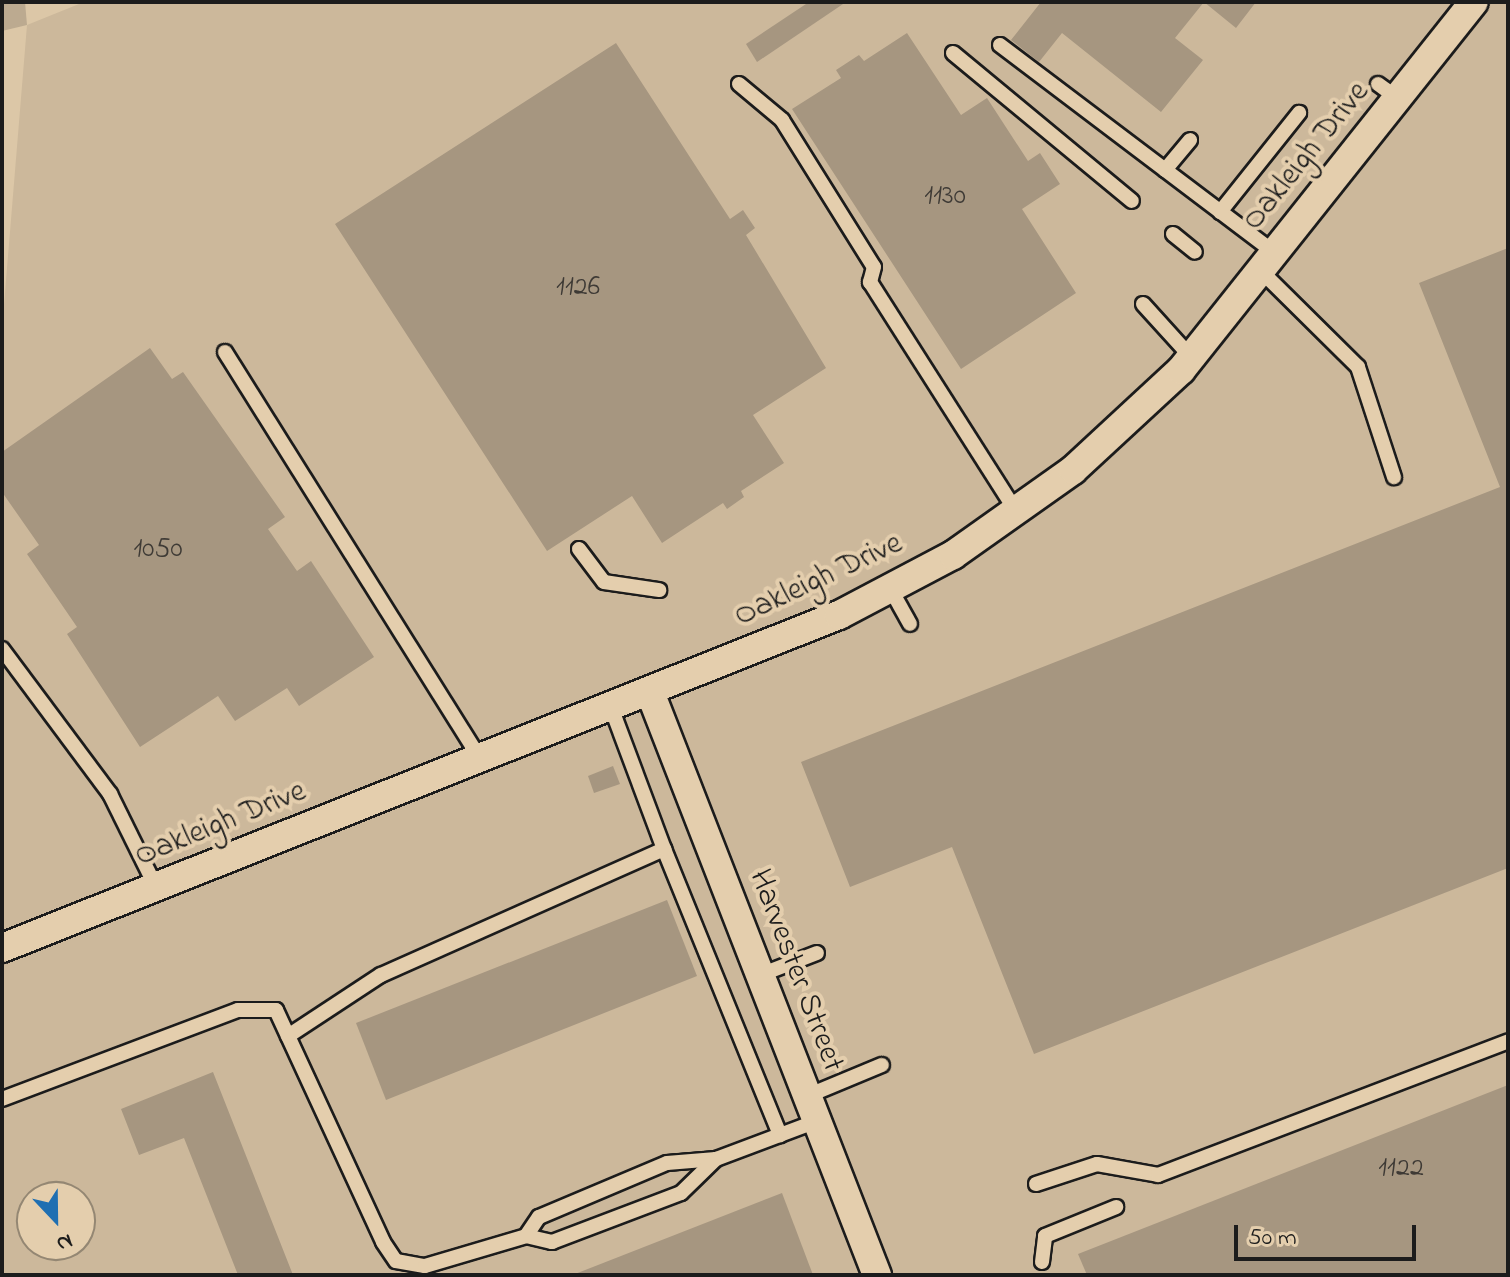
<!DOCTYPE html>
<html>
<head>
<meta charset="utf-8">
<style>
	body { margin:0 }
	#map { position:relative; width:1510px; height:1277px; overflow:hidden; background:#dcc7a7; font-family:"Indie Flower",sans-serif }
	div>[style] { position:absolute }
	.built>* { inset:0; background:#ccb89b }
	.green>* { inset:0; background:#bcaa90 }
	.building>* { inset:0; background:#a69680 }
	.roads { filter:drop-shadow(2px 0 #1c1c1c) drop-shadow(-2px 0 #1c1c1c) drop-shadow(0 2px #1c1c1c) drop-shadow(0 -2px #1c1c1c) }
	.service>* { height:14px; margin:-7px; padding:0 7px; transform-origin:7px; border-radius:7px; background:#e4cead }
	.minor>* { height:28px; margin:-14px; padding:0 14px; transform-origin:14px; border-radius:14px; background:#e4cead }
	span { translate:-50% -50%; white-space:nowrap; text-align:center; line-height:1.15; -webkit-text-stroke:8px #e4cead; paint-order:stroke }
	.number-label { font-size:28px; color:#3e3a35 }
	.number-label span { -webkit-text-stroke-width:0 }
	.street-label { font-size:32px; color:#1c1c1c }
	.frame { position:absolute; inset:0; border:4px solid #1c1c1c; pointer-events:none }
	.north { position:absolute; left:16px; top:1181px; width:80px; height:80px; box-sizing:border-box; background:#e4cead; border:2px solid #948773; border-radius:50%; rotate:158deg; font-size:22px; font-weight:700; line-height:32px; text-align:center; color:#1c1c1c }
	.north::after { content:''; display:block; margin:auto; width:28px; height:36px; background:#1f6fb2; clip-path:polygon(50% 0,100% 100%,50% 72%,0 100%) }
	.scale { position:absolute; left:1234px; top:1225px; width:182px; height:36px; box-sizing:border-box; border:4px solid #1c1c1c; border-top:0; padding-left:10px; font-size:24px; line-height:28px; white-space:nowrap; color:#1c1c1c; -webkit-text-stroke:6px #e4cead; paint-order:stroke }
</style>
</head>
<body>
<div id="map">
	<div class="built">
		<div style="clip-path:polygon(evenodd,84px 2px,1508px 2px,1508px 1275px,2px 1275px,2px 329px,27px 25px,84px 2px,32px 1197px,80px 1197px,80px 1245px,32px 1245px,32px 1197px)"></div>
	</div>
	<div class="green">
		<div style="clip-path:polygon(2px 2px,25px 2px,27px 25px,2px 31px)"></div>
	</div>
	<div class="building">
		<div style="clip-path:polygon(809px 2px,846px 2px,757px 62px,746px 44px)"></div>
		<div style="clip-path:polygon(1041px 2px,1256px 2px,1236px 28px,1204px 2px,1175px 38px,1203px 60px,1161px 112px,1062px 33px,1039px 62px,1011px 40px)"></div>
		<div style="clip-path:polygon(907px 33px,961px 115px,987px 98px,1028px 161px,1040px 153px,1060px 184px,1022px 209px,1076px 293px,961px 369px,792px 109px,841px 78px,836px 70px,859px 55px,864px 61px)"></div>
		<div style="clip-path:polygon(616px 43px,730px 219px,743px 210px,755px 228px,746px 235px,826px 368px,753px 415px,784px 463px,741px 491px,744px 497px,727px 509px,723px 503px,662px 543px,632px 496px,547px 551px,335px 224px)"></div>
		<div style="clip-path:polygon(1508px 248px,1508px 868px,1034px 1054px,952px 847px,850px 887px,801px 762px,1500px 487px,1419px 283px)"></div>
		<div style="clip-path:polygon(150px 348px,172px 379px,183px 372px,285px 517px,268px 529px,297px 571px,311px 561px,374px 657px,299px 706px,287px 688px,235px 721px,218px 696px,140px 747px,67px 634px,77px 627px,27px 554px,39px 545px,2px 492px,2px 452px)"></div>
		<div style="clip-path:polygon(613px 766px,620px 784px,594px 793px,588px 776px)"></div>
		<div style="clip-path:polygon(667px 900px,697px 976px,386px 1100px,356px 1023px)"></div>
		<div style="clip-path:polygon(213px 1072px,293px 1275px,238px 1275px,184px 1138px,139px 1155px,121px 1109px)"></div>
		<div style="clip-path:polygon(1508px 1085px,1508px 1275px,1087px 1275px,1078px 1254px)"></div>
		<div style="clip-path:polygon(782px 1193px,813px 1275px,576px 1275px,575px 1274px)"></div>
	</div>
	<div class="roads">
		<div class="service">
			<div style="left:1000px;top:45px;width:343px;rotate:37.1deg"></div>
			<div style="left:953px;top:53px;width:232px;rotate:39.6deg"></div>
			<div style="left:739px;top:84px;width:56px;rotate:39.9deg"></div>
			<div style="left:782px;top:120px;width:173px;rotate:58deg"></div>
			<div style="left:874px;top:267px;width:16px;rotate:105deg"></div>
			<div style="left:870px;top:282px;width:272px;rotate:57.5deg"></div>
			<div style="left:1378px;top:84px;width:24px;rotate:36deg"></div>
			<div style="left:1165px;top:170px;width:39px;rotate:-50deg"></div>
			<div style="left:1220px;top:212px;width:127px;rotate:-51.4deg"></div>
			<div style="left:1173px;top:234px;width:28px;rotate:39deg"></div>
			<div style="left:1260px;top:270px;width:138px;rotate:44.7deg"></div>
			<div style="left:1358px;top:367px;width:116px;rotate:71.9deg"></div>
			<div style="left:1143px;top:304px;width:72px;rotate:47.8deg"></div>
			<div style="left:225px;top:352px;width:480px;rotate:57.9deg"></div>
			<div style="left:579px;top:549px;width:41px;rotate:52.9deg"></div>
			<div style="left:604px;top:582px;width:56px;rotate:8.3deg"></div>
			<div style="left:890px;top:588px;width:41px;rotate:60.9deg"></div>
			<div style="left:2px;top:649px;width:181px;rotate:53.3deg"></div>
			<div style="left:110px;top:794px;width:104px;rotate:63.7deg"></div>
			<div style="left:664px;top:849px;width:309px;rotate:67.9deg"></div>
			<div style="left:760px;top:975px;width:61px;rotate:-21.1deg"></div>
			<div style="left:288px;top:1036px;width:111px;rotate:-33.3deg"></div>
			<div style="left:381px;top:975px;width:310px;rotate:-24deg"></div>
			<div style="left:664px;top:849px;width:152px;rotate:-110.5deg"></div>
			<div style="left:807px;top:1096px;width:81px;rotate:-22.5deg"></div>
			<div style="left:2px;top:1099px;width:252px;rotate:-20.7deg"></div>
			<div style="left:238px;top:1010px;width:38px"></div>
			<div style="left:276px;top:1010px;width:255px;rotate:65.2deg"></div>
			<div style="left:383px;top:1242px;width:23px;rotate:56deg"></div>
			<div style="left:396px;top:1261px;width:29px;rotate:10deg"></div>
			<div style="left:425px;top:1266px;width:105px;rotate:-16.5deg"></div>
			<div style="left:526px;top:1236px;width:23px;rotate:-56deg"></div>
			<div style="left:539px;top:1217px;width:139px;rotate:-22.9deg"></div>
			<div style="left:667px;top:1163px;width:49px;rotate:-4.7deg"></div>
			<div style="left:716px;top:1159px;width:108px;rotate:-20.6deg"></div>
			<div style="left:1036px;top:1184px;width:64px;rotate:-18.2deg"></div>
			<div style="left:1097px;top:1164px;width:62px;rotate:10.2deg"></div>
			<div style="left:1158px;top:1175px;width:375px;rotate:-20.9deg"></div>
			<div style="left:526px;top:1236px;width:27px;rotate:13deg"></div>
			<div style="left:552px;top:1242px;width:138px;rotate:-20.8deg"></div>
			<div style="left:681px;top:1193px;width:49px;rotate:-44.2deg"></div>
			<div style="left:1042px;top:1262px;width:26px;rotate:-83deg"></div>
			<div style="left:1045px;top:1236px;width:77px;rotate:-22.2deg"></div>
		</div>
		<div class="minor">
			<div style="left:650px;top:692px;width:626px;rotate:68.73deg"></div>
			<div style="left:2px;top:948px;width:901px;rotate:-21.7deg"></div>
			<div style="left:839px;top:615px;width:129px;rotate:-27.8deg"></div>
			<div style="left:953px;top:555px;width:147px;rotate:-35.3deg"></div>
			<div style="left:1073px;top:470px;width:147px;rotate:-42.8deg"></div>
			<div style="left:1181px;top:370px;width:470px;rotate:-51.5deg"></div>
		</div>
	</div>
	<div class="number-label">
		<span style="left:945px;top:197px">1130</span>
		<span style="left:578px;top:288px">1126</span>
		<span style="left:158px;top:550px">1050</span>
		<span style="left:1401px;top:1169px">1122</span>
	</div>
	<div class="street-label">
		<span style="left:1307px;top:157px;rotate:-51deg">Oakleigh Drive</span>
		<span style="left:819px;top:581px;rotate:-25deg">Oakleigh Drive</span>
		<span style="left:221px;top:825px;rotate:-22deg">Oakleigh Drive</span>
		<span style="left:795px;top:971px;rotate:69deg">Harvester Street</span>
	</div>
	<div class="frame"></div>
	<div class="north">N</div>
	<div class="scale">50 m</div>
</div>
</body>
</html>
